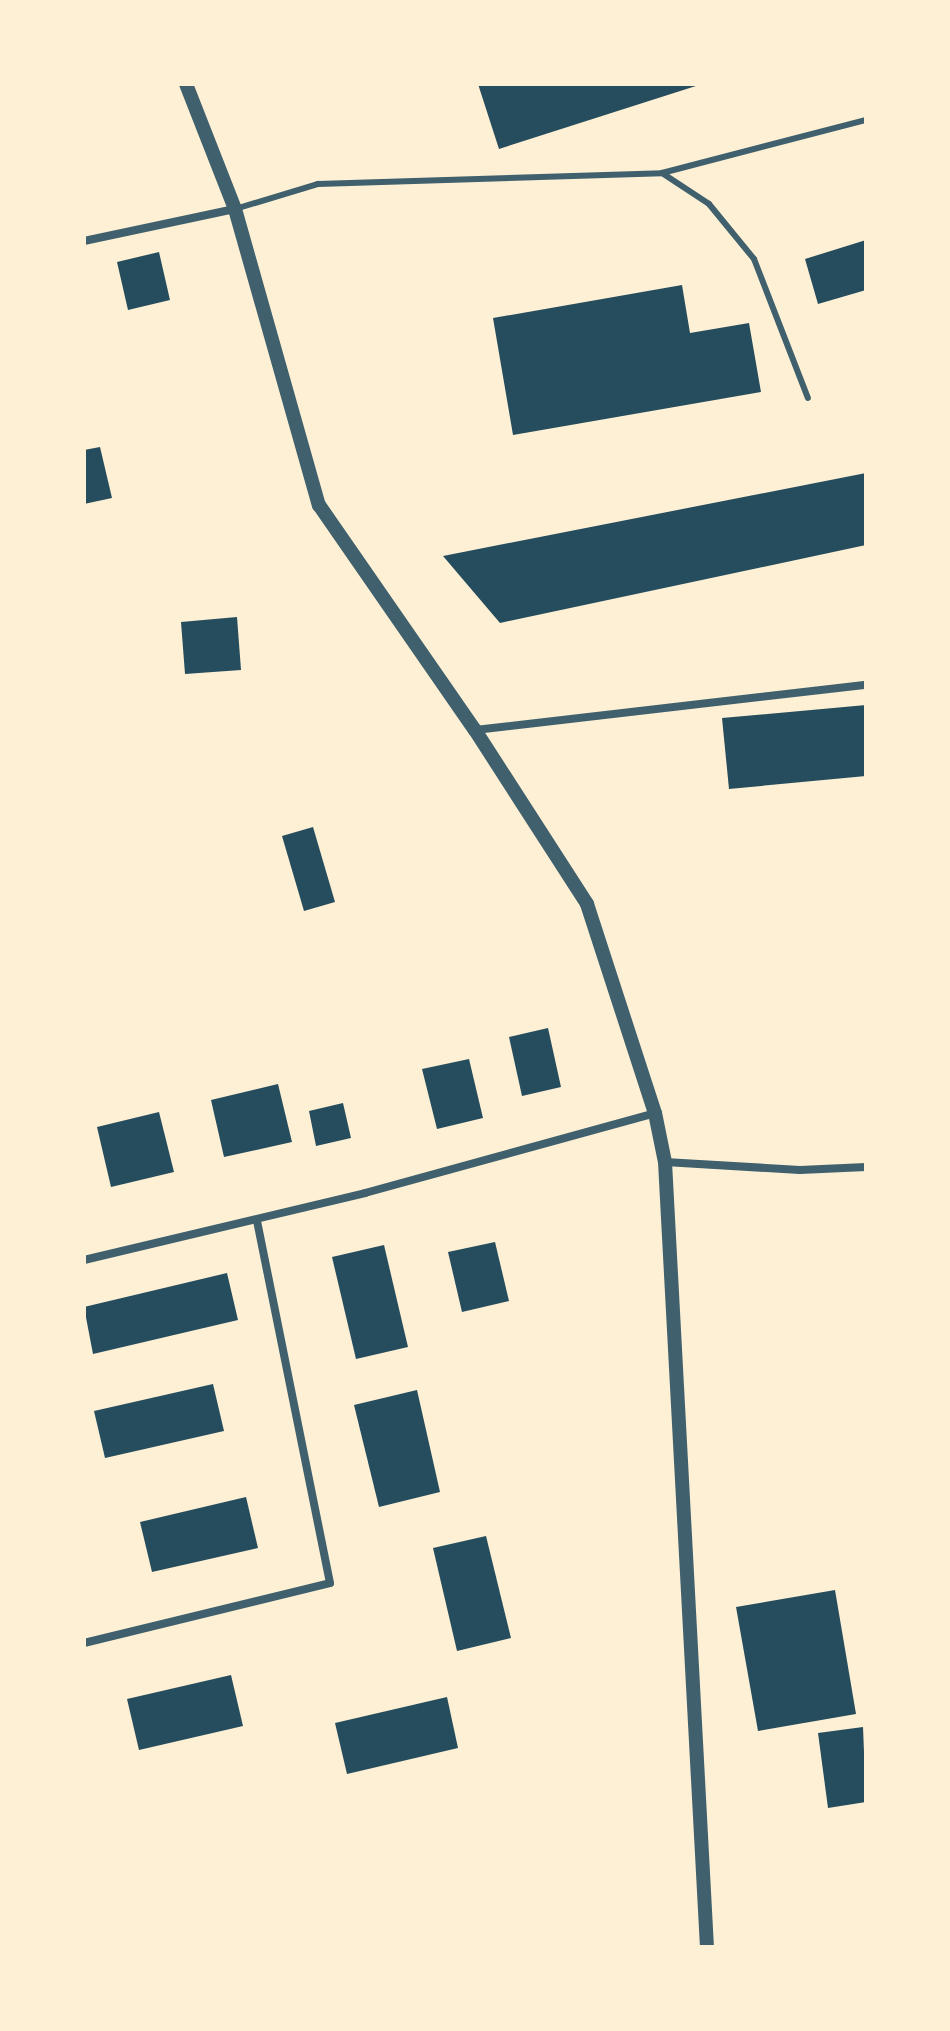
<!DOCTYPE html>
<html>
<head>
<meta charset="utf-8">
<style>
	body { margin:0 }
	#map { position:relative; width:950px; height:2031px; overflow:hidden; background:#fdf0d5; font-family:"Roboto Condensed",sans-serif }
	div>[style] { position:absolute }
	.building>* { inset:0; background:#264d5e }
	.service>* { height:6px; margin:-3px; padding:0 3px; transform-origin:3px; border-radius:3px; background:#3f606c }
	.minor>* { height:8px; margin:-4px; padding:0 4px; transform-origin:4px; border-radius:4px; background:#3f606c }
	.tertiary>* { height:14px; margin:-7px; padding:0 7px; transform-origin:7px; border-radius:7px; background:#3f606c }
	span { translate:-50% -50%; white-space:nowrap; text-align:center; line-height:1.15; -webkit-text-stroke:7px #fdf0d5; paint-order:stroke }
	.frame { position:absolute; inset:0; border:86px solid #fdf0d5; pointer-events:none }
</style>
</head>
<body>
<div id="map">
	<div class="building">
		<div style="clip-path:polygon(478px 84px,699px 84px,699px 85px,499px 149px)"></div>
		<div style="clip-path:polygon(866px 240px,866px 290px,818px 304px,805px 259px)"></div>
		<div style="clip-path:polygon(159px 252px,170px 300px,128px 310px,117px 262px)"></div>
		<div style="clip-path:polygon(682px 285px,690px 333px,749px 323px,761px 392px,513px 435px,493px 318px)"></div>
		<div style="clip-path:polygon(100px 447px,112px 498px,84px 504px,84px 450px)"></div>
		<div style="clip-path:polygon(866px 473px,866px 545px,500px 623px,443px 556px)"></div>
		<div style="clip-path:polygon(237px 617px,241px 670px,185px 674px,181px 622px)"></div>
		<div style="clip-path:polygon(866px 705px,866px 776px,729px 789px,722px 718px)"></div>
		<div style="clip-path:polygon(313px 827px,335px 902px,304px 911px,282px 836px)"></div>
		<div style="clip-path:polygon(548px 1028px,561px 1087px,522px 1096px,509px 1037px)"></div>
		<div style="clip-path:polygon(469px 1059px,483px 1118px,437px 1129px,422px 1069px)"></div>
		<div style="clip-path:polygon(278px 1084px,292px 1142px,224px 1157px,211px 1100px)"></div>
		<div style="clip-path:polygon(343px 1103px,351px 1138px,316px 1146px,309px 1111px)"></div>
		<div style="clip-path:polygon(159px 1112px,174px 1172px,111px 1187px,97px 1127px)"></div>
		<div style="clip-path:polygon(495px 1242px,509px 1301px,462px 1312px,448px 1252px)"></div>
		<div style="clip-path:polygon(384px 1245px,408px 1347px,356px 1359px,332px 1257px)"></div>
		<div style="clip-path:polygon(227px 1273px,238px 1320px,93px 1354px,84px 1307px)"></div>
		<div style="clip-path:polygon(213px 1384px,224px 1431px,105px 1458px,94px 1411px)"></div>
		<div style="clip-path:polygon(417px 1390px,440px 1492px,379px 1507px,354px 1405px)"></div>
		<div style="clip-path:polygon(246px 1497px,258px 1548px,152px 1572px,140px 1522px)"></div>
		<div style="clip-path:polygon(486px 1536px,511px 1638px,457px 1651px,433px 1548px)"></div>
		<div style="clip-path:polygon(835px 1590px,856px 1714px,758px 1731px,736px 1607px)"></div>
		<div style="clip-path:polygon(231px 1675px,243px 1726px,139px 1750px,127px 1699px)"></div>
		<div style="clip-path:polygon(447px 1697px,458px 1748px,347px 1774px,335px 1723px)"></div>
		<div style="clip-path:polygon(863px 1727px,866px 1802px,828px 1808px,818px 1733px)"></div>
	</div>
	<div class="service">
		<div style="left:662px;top:173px;width:211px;rotate:-14.6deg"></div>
		<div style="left:235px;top:209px;width:87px;rotate:-16.8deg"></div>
		<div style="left:318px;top:184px;width:344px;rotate:-1.8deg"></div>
		<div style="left:662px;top:173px;width:56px;rotate:33.4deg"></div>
		<div style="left:709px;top:204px;width:71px;rotate:50.7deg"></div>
		<div style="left:754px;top:259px;width:149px;rotate:68.8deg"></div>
	</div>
	<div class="minor">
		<div style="left:84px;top:241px;width:154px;rotate:-12deg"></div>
		<div style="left:475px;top:730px;width:394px;rotate:-6.6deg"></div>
		<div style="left:665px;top:1162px;width:135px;rotate:3.4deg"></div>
		<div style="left:800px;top:1170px;width:66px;rotate:-2.6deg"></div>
		<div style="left:84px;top:1260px;width:289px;rotate:-13.4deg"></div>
		<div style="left:365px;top:1193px;width:301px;rotate:-15.4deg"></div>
		<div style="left:84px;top:1643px;width:253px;rotate:-13.7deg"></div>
		<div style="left:330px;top:1583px;width:369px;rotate:-101.4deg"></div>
	</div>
	<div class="tertiary">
		<div style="left:186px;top:84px;width:134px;rotate:68.6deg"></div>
		<div style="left:235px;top:209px;width:308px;rotate:74.2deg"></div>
		<div style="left:319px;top:505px;width:274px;rotate:55.3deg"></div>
		<div style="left:475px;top:730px;width:207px;rotate:57.2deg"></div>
		<div style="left:587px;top:904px;width:220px;rotate:72deg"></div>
		<div style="left:655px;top:1113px;width:50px;rotate:78.5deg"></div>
		<div style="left:665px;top:1162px;width:786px;rotate:86.94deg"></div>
	</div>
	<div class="frame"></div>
</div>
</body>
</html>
